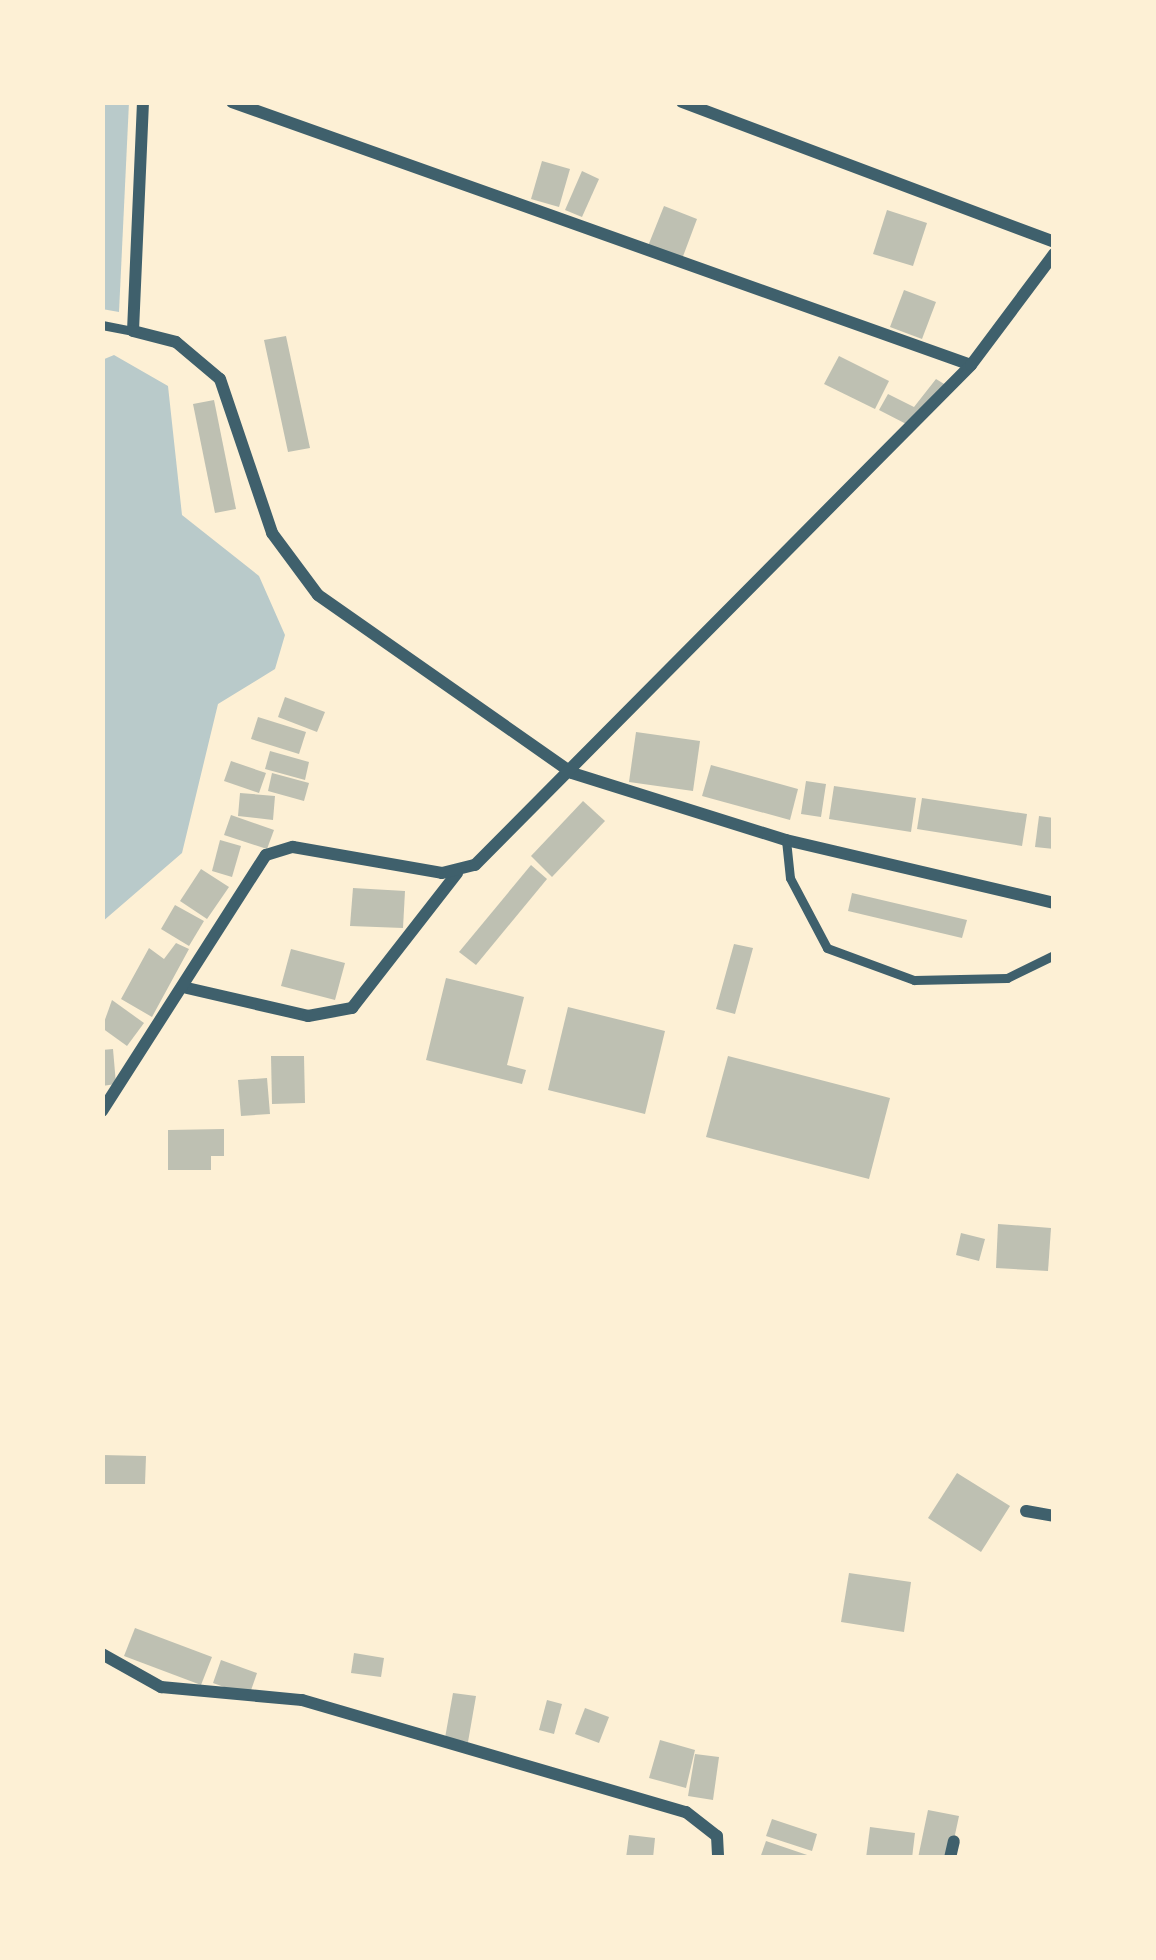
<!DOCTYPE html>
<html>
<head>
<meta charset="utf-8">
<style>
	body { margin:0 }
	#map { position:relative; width:1156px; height:1960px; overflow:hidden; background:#fdf0d5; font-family:Rubik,sans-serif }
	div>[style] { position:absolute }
	.green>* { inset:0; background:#b9caca }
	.building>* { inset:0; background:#bec0b2 }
	.service>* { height:9px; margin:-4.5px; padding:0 4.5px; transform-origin:4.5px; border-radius:4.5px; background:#3f606c }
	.minor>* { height:12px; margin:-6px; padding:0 6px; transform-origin:6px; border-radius:6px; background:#3f606c }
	span { translate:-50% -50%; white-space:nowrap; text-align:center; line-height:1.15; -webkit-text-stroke:9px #fdf0d5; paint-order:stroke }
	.frame { position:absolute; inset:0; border:105px solid #fdf0d5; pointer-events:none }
</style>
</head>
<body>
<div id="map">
	<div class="green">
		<div style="clip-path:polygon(102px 102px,129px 102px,119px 312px,102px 309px)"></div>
		<div style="clip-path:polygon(114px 355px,168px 386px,182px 515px,259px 576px,285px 635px,275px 669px,218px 704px,182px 853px,102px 922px,102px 360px)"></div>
	</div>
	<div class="building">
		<div style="clip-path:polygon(542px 161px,570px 169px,559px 207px,531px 199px)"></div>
		<div style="clip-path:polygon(582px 171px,599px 179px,582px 217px,565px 210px)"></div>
		<div style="clip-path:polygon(664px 206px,697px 219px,682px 259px,648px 246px)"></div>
		<div style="clip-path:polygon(887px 210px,927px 223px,913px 266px,873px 254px)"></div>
		<div style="clip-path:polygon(904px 290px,936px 302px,922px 339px,890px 327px)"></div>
		<div style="clip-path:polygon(286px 336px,310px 448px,288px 452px,264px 340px)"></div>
		<div style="clip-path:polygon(839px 356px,889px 381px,875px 409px,824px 384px)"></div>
		<div style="clip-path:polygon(936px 379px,949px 387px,914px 428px,879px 410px,888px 394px,914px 407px)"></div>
		<div style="clip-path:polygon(214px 400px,236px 509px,215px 513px,193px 404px)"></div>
		<div style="clip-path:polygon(285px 697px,325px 712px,317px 732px,278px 717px)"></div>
		<div style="clip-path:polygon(258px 717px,306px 732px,299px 754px,251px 739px)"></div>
		<div style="clip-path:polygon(636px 732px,700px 741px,693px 791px,629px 782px)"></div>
		<div style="clip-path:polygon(270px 751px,309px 762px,305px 780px,265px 769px)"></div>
		<div style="clip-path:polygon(231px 761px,266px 773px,259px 793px,224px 781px)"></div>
		<div style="clip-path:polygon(711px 765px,798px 789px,790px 820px,702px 796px)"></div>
		<div style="clip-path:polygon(272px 773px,309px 783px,304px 801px,268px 791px)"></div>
		<div style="clip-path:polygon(806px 781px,826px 784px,821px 817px,801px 814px)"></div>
		<div style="clip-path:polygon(834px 786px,916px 798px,911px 832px,829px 819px)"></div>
		<div style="clip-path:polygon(240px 793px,275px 796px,273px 820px,238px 816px)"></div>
		<div style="clip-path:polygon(922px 798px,1027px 814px,1022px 846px,917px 829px)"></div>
		<div style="clip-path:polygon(583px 801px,605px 821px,552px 877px,531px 856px)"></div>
		<div style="clip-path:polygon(231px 815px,274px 830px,267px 849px,224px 835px)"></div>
		<div style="clip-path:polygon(1039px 816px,1054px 818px,1054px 849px,1035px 847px)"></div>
		<div style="clip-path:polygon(220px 840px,241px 846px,232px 877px,212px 871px)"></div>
		<div style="clip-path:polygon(531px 865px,547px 879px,476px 965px,459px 952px)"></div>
		<div style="clip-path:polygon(201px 869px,229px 887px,207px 919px,180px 901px)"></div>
		<div style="clip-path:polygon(353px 888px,405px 891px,403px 928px,350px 926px)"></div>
		<div style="clip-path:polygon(852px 893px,967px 920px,962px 938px,848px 911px)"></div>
		<div style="clip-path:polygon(175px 905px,204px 921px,189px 946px,161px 929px)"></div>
		<div style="clip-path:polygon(176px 943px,189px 949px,152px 1017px,121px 999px,149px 948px,164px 959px)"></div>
		<div style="clip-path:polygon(734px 944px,753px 948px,735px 1014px,716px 1009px)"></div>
		<div style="clip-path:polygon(291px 949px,345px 963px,335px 1000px,281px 986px)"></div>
		<div style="clip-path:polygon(446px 978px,524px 997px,507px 1065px,526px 1070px,522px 1084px,426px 1060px)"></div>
		<div style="clip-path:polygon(112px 1000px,144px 1023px,127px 1046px,102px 1028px)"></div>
		<div style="clip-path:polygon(568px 1007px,665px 1031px,645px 1114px,548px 1090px)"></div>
		<div style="clip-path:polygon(113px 1049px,116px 1084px,102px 1086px,102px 1050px)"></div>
		<div style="clip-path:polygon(271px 1056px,304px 1056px,305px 1103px,272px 1104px)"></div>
		<div style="clip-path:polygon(728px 1056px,890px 1098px,869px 1179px,706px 1137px)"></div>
		<div style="clip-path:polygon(267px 1078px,270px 1114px,241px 1116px,238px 1080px)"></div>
		<div style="clip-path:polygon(224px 1129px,224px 1156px,211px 1156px,211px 1170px,168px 1170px,168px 1130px)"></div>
		<div style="clip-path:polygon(998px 1224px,1051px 1228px,1048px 1271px,996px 1268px)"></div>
		<div style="clip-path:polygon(961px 1233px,985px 1239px,979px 1261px,956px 1255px)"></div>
		<div style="clip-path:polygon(102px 1455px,146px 1456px,145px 1484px,102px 1484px)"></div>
		<div style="clip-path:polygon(957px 1473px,1010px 1506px,981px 1552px,928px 1518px)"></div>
		<div style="clip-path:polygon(849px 1573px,911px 1582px,904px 1632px,841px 1622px)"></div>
		<div style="clip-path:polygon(135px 1628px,212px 1657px,201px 1685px,124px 1656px)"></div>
		<div style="clip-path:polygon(354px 1653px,384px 1658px,381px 1677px,351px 1673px)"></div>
		<div style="clip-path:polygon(221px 1660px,257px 1673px,249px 1696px,213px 1683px)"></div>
		<div style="clip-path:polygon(453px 1693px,476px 1696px,468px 1742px,445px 1738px)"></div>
		<div style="clip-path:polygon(547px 1700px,562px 1704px,554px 1734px,539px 1730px)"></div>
		<div style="clip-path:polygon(585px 1708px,609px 1717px,599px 1743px,575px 1734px)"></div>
		<div style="clip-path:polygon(660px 1740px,695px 1750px,686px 1788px,649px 1778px)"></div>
		<div style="clip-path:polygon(695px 1754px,719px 1757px,713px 1800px,688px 1796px)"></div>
		<div style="clip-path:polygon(928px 1810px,959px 1816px,950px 1858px,918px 1858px)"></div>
		<div style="clip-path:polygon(772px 1819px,817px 1834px,812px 1851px,766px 1836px)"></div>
		<div style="clip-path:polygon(870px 1827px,915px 1833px,912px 1858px,866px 1858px)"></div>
		<div style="clip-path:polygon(629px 1835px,655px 1838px,653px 1858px,626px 1858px)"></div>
		<div style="clip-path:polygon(766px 1841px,813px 1857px,813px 1858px,760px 1858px)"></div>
	</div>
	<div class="service">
		<div style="left:102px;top:325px;width:32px;rotate:11deg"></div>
		<div style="left:786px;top:840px;width:38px;rotate:84deg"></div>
		<div style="left:790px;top:878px;width:79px;rotate:62.1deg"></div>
		<div style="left:827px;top:948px;width:93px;rotate:20.2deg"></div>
		<div style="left:914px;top:980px;width:93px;rotate:-1.2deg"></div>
		<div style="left:1007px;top:978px;width:52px;rotate:-26.1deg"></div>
	</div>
	<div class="minor">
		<div style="left:143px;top:102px;width:229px;rotate:92.5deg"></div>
		<div style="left:133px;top:331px;width:44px;rotate:14.3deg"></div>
		<div style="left:176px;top:342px;width:57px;rotate:40.1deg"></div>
		<div style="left:220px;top:379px;width:163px;rotate:71.3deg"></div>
		<div style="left:272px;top:533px;width:77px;rotate:53.4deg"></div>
		<div style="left:318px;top:595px;width:310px;rotate:35deg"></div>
		<div style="left:572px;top:773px;width:224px;rotate:17.4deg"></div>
		<div style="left:786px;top:840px;width:275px;rotate:13.2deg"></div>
		<div style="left:232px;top:102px;width:784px;rotate:19.59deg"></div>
		<div style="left:682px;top:102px;width:397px;rotate:20.6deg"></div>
		<div style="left:187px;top:988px;width:124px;rotate:13deg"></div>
		<div style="left:308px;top:1016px;width:45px;rotate:-10.3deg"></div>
		<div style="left:352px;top:1008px;width:171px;rotate:-52.1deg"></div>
		<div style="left:102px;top:1111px;width:304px;rotate:-57.4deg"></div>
		<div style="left:266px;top:855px;width:28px;rotate:-17deg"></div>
		<div style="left:293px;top:847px;width:151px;rotate:9.9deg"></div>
		<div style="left:442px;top:873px;width:34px;rotate:-14deg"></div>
		<div style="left:475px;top:865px;width:704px;rotate:-45.23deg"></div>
		<div style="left:971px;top:365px;width:139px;rotate:-53.2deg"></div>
		<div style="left:1026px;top:1511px;width:28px;rotate:10deg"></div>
		<div style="left:102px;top:1654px;width:68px;rotate:29.2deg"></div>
		<div style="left:161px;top:1687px;width:142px;rotate:5.3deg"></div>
		<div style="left:302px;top:1700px;width:400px;rotate:16.3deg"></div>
		<div style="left:686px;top:1812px;width:39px;rotate:38deg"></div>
		<div style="left:717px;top:1836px;width:22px;rotate:87deg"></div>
		<div style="left:950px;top:1858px;width:17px;rotate:-77deg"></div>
	</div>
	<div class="frame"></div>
</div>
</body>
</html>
